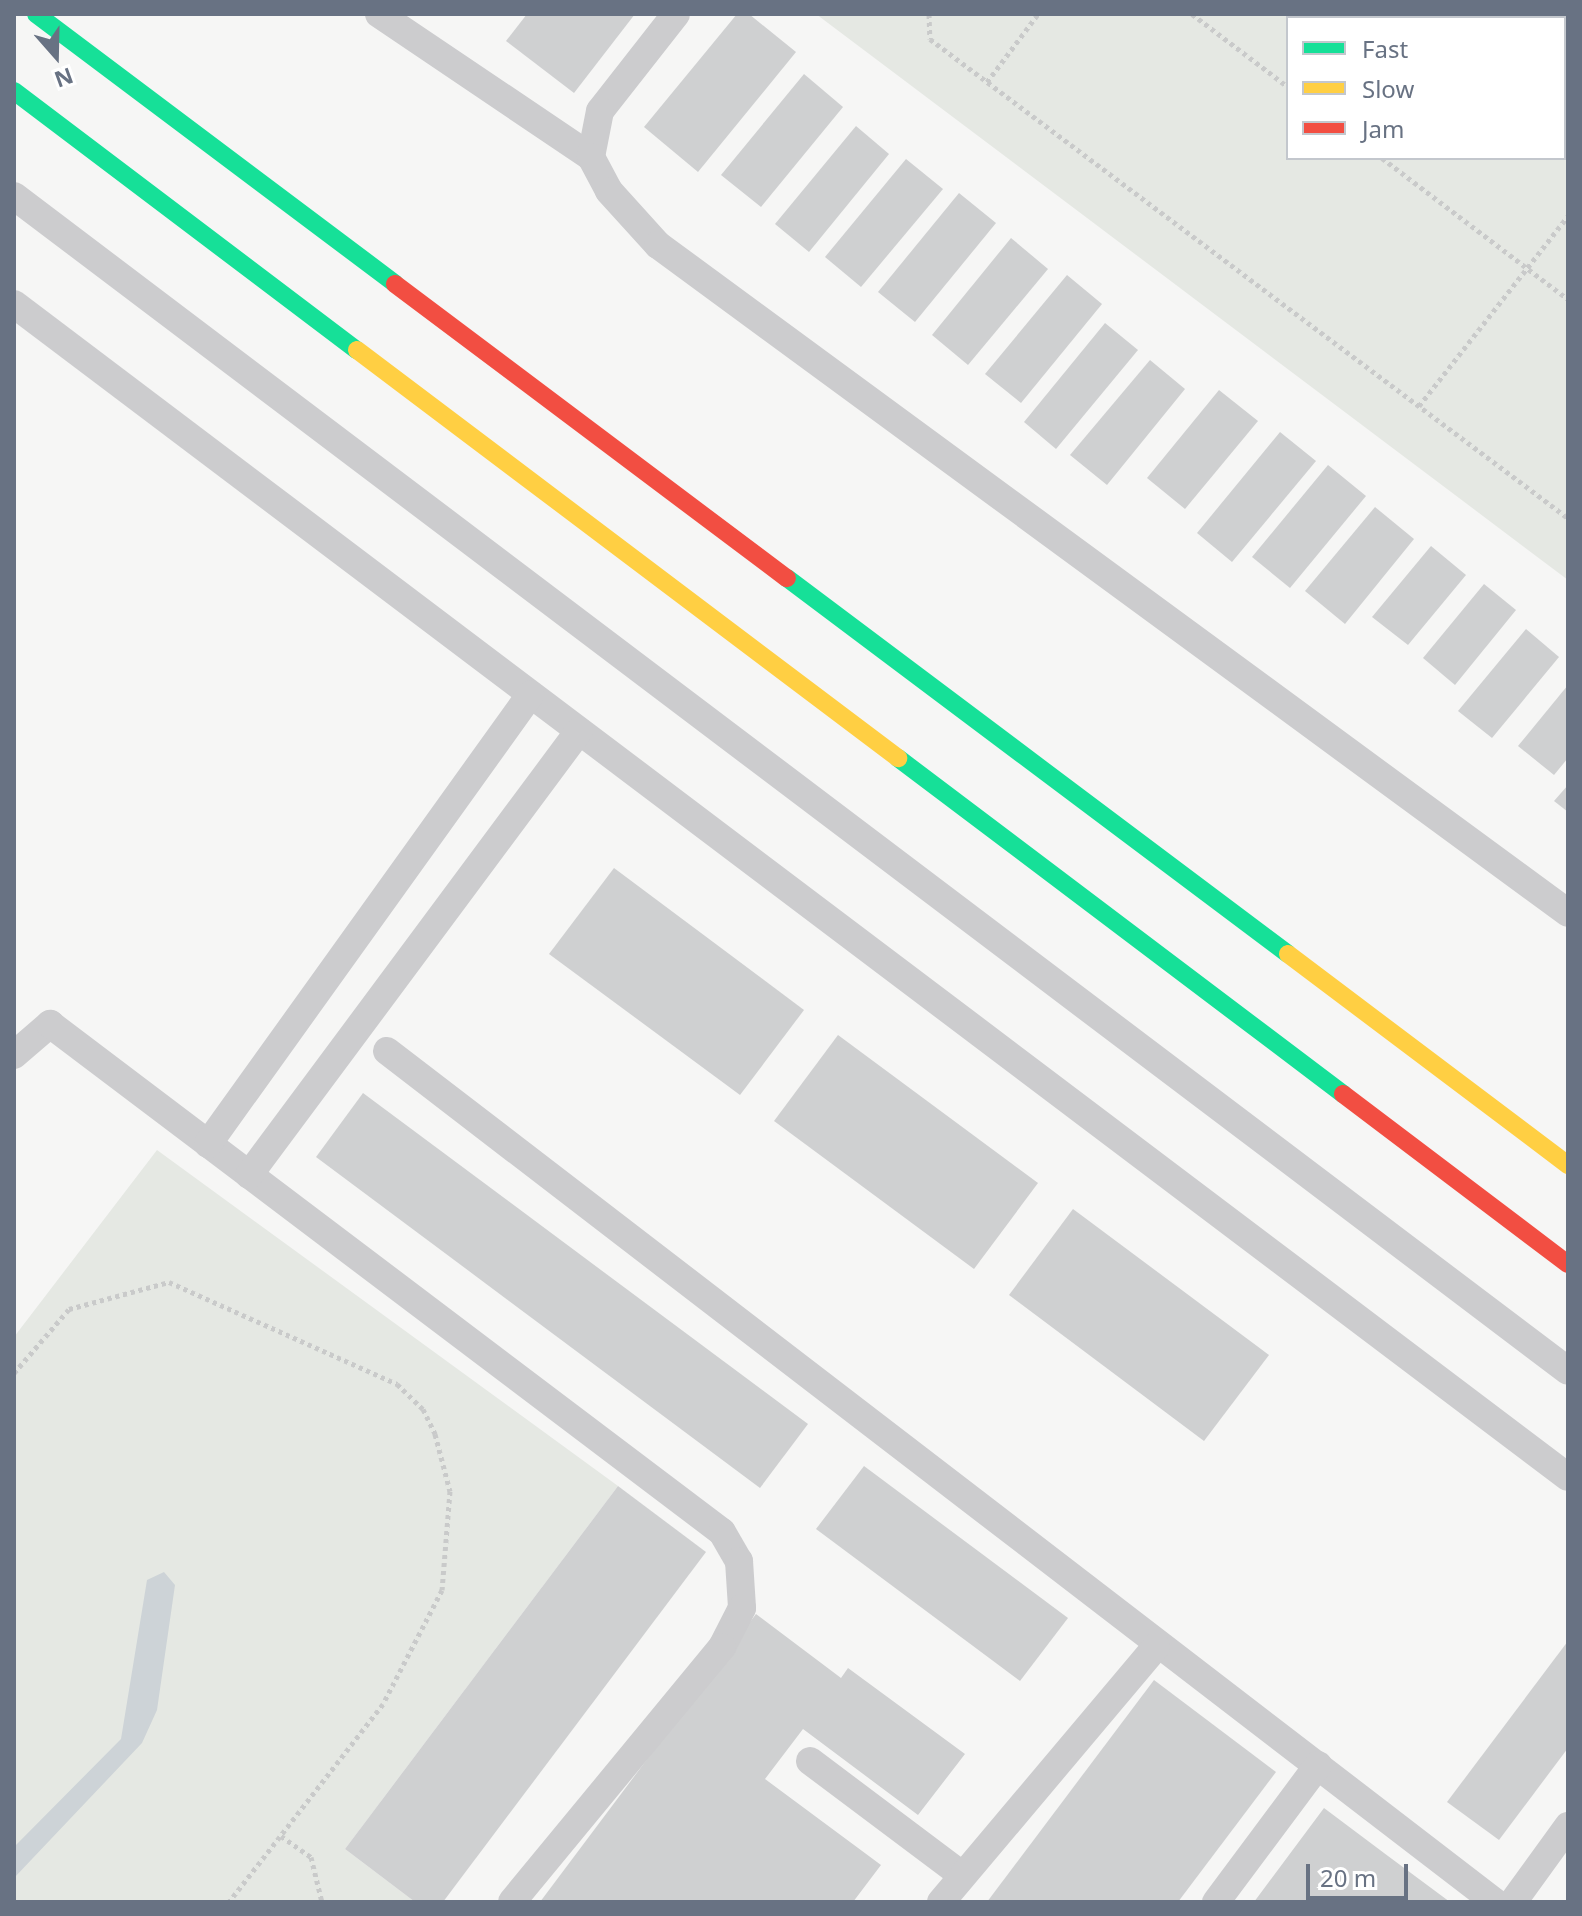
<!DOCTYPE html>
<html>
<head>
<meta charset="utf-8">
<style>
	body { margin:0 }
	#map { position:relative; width:1582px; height:1916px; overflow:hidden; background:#f6f6f5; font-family:"Noto Sans",sans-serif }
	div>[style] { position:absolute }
	.green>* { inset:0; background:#e5e8e3 }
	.water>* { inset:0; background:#cdd3d7 }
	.building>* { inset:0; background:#cfd0d1 }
	.path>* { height:5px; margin-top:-2.5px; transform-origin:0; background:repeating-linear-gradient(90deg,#c9caca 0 4px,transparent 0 8px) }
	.street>* { height:28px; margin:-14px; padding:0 14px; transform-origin:14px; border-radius:14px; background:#ccccce }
	.fast>* { height:18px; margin:-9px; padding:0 9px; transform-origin:9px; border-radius:9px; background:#16e098 }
	.slow>* { height:18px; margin:-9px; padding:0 9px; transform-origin:9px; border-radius:9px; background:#ffcf43 }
	.jam>* { height:18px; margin:-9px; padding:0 9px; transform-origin:9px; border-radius:9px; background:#f24e42 }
	span { translate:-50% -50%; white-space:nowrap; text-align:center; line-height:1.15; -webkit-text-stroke:8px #fff; paint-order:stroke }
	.frame { position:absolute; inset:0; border:16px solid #687283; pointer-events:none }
	.legend { position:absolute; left:1286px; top:16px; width:280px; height:144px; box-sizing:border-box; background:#fff; border:2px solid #c3c7cd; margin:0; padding:10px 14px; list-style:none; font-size:24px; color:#687283 }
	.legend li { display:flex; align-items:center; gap:16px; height:40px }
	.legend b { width:40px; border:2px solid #c3c7cd }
	.north { position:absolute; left:16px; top:16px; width:80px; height:80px; -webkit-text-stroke:6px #fff; paint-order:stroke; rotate:160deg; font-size:22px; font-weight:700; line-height:32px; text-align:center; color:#687283 }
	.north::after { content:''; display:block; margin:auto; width:28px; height:36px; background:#687283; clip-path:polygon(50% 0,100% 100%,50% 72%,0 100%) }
	.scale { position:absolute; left:1306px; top:1864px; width:102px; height:36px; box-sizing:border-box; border:4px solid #687283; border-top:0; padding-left:10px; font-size:24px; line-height:28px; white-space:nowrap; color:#687283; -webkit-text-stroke:6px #fff; paint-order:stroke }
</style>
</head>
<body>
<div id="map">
	<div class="green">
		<div style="clip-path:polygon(evenodd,816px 14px,1568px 14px,1568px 580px,816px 14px,1288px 18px,1564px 18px,1564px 158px,1288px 158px,1288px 18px)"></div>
		<div style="clip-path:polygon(157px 1150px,618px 1486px,345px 1849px,415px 1902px,14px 1902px,14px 1337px)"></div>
	</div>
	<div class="water">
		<div style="clip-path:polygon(164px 1572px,175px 1585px,157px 1710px,142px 1743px,14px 1878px,14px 1847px,121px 1739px,147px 1580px)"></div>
	</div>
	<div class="building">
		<div style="clip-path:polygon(527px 14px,635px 14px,574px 93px,506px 41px)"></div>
		<div style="clip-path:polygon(737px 14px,749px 14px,796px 52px,698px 172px,644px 127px)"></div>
		<div style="clip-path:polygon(804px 74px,843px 107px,761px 207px,721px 175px)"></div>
		<div style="clip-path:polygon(856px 126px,889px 154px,809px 252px,775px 224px)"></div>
		<div style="clip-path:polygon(906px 159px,943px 189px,861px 287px,825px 257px)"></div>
		<div style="clip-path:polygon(959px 193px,996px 223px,915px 322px,878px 292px)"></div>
		<div style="clip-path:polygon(1011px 238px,1048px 269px,968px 365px,932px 335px)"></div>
		<div style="clip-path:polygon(1067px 275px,1102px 304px,1021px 403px,985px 374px)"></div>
		<div style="clip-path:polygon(1105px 323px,1138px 350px,1056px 449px,1024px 422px)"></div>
		<div style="clip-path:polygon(1150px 360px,1185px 389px,1107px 485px,1070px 455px)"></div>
		<div style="clip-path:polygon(1219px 390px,1258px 421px,1185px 509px,1147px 478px)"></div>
		<div style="clip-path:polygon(1280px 432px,1316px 461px,1232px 562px,1197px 533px)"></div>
		<div style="clip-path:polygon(1328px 465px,1366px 496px,1290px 588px,1252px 557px)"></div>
		<div style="clip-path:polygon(1375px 507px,1414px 539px,1345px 624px,1305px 591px)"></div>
		<div style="clip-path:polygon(1431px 546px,1466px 575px,1408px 645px,1372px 617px)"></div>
		<div style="clip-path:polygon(1484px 584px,1516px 610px,1455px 685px,1423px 658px)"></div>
		<div style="clip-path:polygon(1526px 629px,1559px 657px,1492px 738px,1458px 711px)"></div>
		<div style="clip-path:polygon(1568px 685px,1568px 758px,1554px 775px,1518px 746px)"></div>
		<div style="clip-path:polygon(1568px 785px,1568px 812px,1554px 801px)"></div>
		<div style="clip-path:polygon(614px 868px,804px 1010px,740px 1095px,549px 954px)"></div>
		<div style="clip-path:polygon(838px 1035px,1038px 1183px,974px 1269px,774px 1121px)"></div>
		<div style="clip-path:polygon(363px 1093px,808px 1424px,760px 1488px,316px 1157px)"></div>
		<div style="clip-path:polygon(1073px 1209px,1269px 1355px,1204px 1441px,1009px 1295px)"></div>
		<div style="clip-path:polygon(864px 1466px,1068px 1618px,1020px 1681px,816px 1529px)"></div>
		<div style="clip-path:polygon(618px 1486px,706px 1552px,443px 1902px,415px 1902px,345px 1849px)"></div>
		<div style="clip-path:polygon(756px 1614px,841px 1678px,848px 1668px,965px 1754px,918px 1815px,803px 1729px,765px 1779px,881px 1865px,853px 1902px,540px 1902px)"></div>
		<div style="clip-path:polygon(1568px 1641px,1568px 1748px,1499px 1840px,1447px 1802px)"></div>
		<div style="clip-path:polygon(1154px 1680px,1276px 1772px,1178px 1902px,987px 1902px)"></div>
		<div style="clip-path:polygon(1324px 1808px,1388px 1856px,1450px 1902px,1254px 1902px)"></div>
	</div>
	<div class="path">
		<div style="left:929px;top:14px;width:25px;rotate:88deg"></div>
		<div style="left:930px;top:39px;width:798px;rotate:36.9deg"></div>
		<div style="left:1192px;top:14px;width:121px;rotate:37.2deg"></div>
		<div style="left:987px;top:82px;width:85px;rotate:-53.1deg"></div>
		<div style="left:1382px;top:158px;width:233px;rotate:37.2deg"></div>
		<div style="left:1419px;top:406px;width:241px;rotate:-51.9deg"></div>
		<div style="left:14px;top:1373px;width:84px;rotate:-49.3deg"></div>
		<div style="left:69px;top:1309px;width:104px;rotate:-15.1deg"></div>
		<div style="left:169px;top:1282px;width:250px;rotate:24.1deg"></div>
		<div style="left:397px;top:1384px;width:36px;rotate:44deg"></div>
		<div style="left:423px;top:1409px;width:28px;rotate:64deg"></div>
		<div style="left:435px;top:1434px;width:59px;rotate:75.3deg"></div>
		<div style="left:450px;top:1491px;width:99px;rotate:94.6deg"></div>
		<div style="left:442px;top:1590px;width:128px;rotate:117.4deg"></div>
		<div style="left:383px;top:1704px;width:251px;rotate:127.9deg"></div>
		<div style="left:281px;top:1836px;width:37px;rotate:35deg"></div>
		<div style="left:311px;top:1857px;width:46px;rotate:76.3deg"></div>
	</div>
	<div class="street">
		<div style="left:379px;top:14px;width:256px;rotate:34deg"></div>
		<div style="left:676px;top:14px;width:123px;rotate:128.1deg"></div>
		<div style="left:600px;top:111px;width:47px;rotate:101.1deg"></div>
		<div style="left:591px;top:157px;width:38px;rotate:62deg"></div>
		<div style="left:609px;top:191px;width:73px;rotate:47.8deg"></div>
		<div style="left:658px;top:245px;width:1129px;rotate:36.28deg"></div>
		<div style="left:14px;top:196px;width:1948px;rotate:37.09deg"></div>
		<div style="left:14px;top:304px;width:1947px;rotate:37.05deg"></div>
		<div style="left:387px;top:1051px;width:1397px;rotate:37.53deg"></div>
		<div style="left:14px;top:1055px;width:48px;rotate:-40.7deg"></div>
		<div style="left:50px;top:1024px;width:842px;rotate:37.09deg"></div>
		<div style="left:722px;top:1532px;width:34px;rotate:60deg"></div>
		<div style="left:739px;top:1561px;width:47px;rotate:86.3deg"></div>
		<div style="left:742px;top:1608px;width:44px;rotate:117.1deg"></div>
		<div style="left:722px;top:1647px;width:330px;rotate:129.5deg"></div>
		<div style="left:208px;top:1144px;width:553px;rotate:-54.35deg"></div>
		<div style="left:249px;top:1175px;width:553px;rotate:-53.38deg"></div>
		<div style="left:810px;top:1761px;width:186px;rotate:36.9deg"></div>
		<div style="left:941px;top:1902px;width:334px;rotate:-49.9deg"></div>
		<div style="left:1216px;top:1902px;width:171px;rotate:-53.3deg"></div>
		<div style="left:1513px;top:1902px;width:94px;rotate:-54.1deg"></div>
	</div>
	<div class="fast">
		<div style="left:36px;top:14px;width:449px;rotate:36.9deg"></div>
		<div style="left:14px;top:91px;width:430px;rotate:37.1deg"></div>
		<div style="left:787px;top:578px;width:626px;rotate:36.89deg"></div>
		<div style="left:898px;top:758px;width:558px;rotate:37.05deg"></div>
	</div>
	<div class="slow">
		<div style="left:357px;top:350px;width:678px;rotate:37.02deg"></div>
		<div style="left:1288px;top:954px;width:351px;rotate:37deg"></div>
	</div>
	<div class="jam">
		<div style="left:395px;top:284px;width:490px;rotate:36.9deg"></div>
		<div style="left:1343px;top:1094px;width:282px;rotate:37.1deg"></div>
	</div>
	<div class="frame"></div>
	<ul class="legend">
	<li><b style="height:10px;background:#16e098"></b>Fast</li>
	<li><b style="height:10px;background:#ffcf43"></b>Slow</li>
	<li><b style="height:10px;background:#f24e42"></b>Jam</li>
	</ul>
	<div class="north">N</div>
	<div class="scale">20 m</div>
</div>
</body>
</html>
